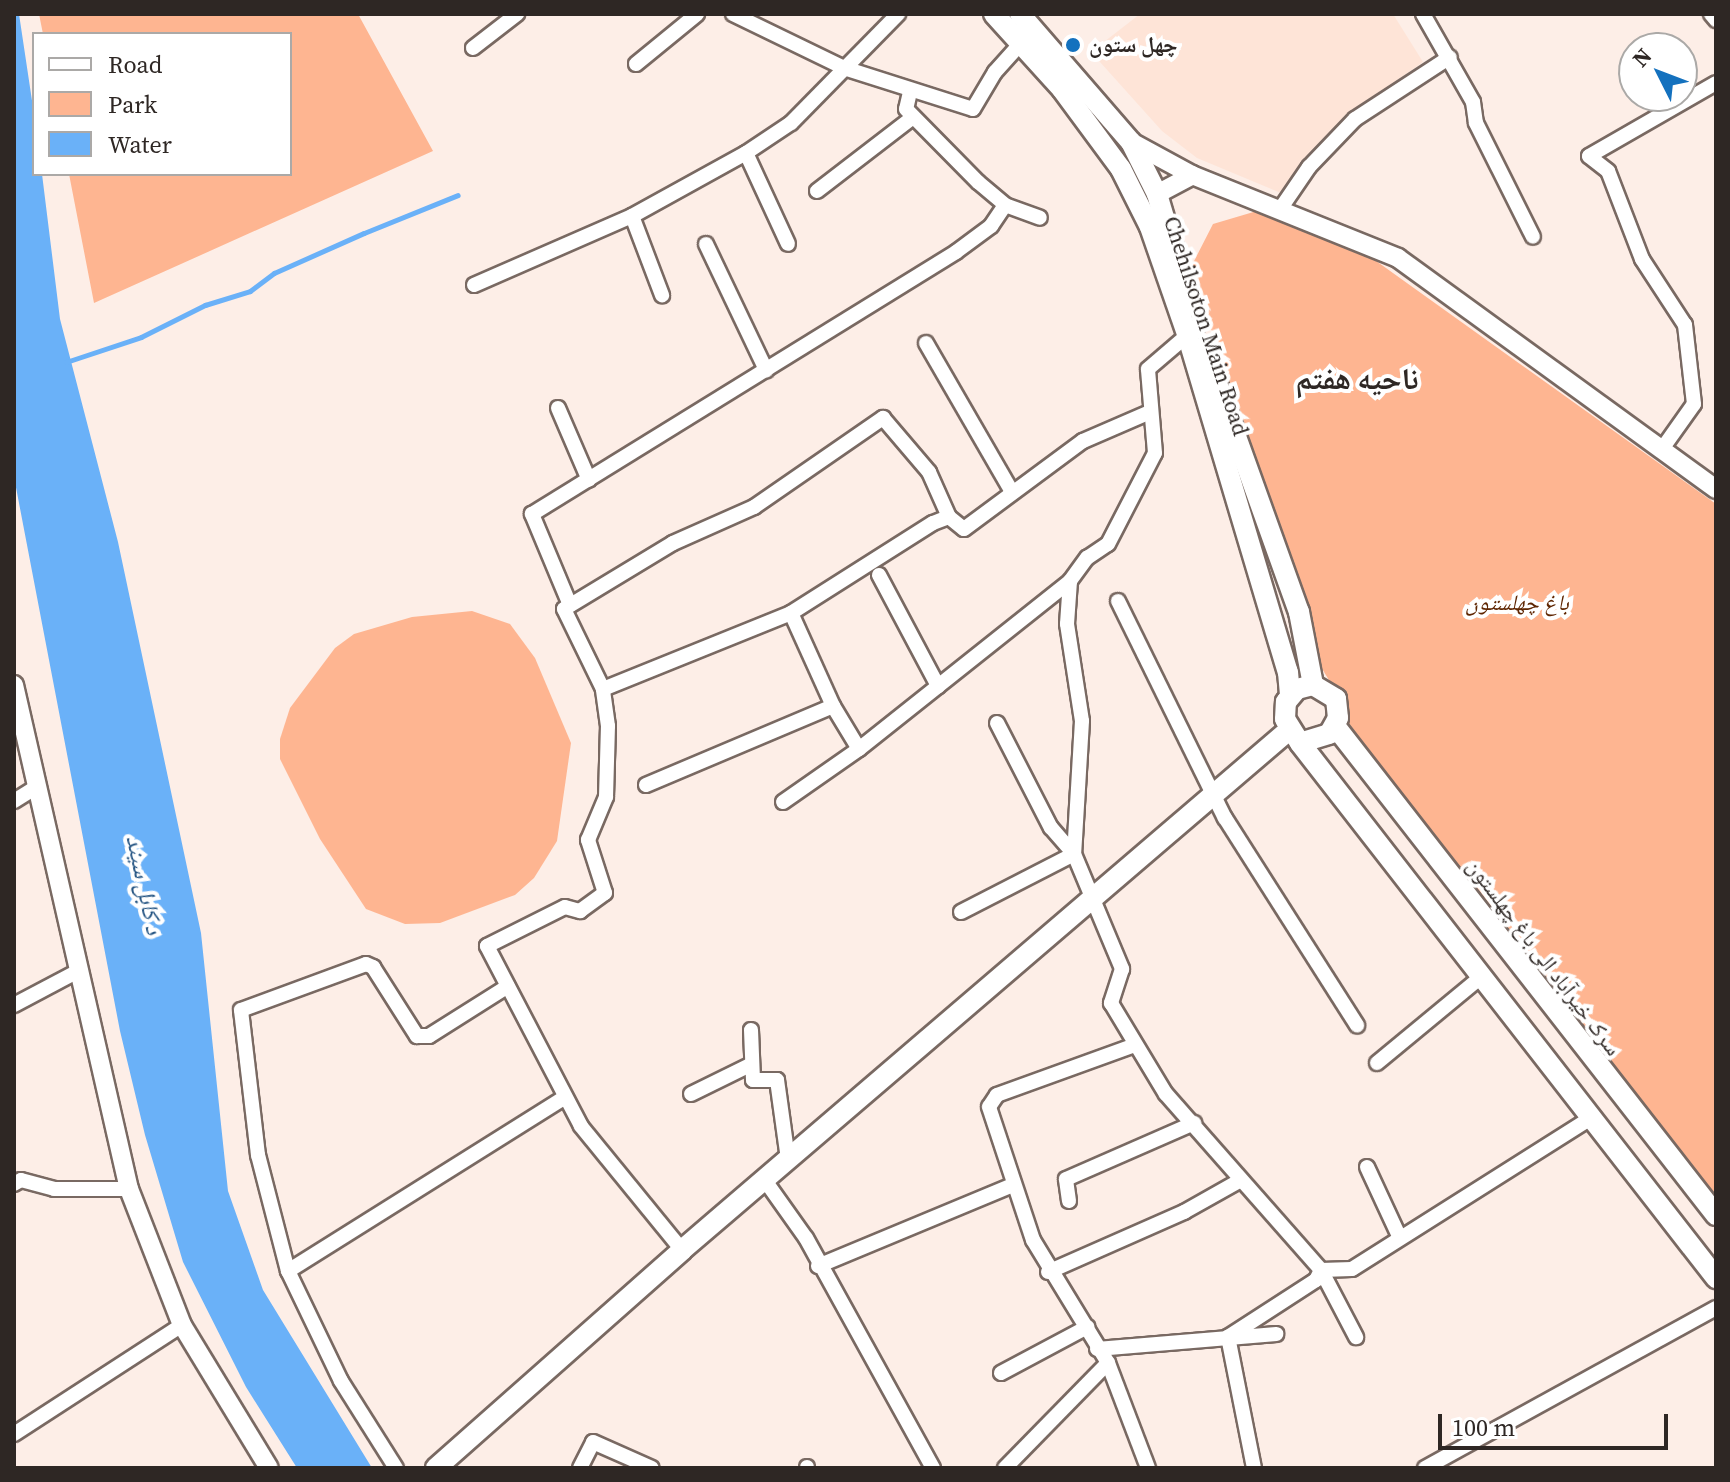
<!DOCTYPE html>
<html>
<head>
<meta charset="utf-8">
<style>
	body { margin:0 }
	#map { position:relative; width:1730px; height:1482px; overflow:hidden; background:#fdeee7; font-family:"Source Serif 4","Noto Naskh Arabic",serif }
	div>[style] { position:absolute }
	.built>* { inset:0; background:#fee4d7 }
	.green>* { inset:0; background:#feb591 }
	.water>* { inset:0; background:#6ab1f8 }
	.stream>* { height:5px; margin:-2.5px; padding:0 2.5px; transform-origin:2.5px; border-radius:2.5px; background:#6ab1f8 }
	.roads { filter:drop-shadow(2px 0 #796962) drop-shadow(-2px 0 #796962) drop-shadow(0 2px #796962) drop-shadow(0 -2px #796962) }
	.minor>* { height:14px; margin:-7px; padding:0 7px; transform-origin:7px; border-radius:7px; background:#fff }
	.tertiary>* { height:18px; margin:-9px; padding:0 9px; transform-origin:9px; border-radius:9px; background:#fff }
	.secondary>* { height:20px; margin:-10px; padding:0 10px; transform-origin:10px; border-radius:10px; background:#fff }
	.dots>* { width:22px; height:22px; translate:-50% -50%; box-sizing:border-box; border:4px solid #fff; border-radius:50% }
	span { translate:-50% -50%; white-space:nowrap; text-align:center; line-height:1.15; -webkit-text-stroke:8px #fff; paint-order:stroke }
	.poi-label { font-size:22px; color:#2e2724; font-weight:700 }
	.left { translate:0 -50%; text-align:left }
	.street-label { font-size:22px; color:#2e2724 }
	.park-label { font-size:22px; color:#5f2602; font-style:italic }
	.water-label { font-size:24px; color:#205180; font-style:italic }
	.district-label { font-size:30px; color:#2e2724; font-weight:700 }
	.frame { position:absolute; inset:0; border:16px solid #2e2724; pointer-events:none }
	.legend { position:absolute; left:32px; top:32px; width:260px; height:144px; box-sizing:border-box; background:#fff; border:2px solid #aba9a7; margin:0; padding:10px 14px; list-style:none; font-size:24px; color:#2e2724 }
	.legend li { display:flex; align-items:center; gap:16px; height:40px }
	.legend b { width:40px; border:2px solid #aba9a7 }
	.north { position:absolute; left:1618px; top:32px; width:80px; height:80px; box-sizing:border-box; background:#fff; border:2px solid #aba9a7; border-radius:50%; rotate:312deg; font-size:22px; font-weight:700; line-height:32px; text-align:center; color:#2e2724 }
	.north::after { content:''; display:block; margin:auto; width:28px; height:36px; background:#1471be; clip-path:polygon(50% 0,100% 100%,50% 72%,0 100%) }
	.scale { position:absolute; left:1438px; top:1414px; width:230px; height:36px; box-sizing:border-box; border:4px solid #2e2724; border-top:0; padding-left:10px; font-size:24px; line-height:28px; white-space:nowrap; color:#2e2724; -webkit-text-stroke:6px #fff; paint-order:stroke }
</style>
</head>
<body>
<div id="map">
	<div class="built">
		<div style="clip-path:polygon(1140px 14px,1393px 14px,1423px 62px,1353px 111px,1281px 193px,1197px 158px,1162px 131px,1091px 52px)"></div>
	</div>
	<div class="green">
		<div style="clip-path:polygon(39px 14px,358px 14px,433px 151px,94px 303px,69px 174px,290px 174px,290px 34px,43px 34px)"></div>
		<div style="clip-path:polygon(1267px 208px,1358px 248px,1716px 504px,1716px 1197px,1346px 726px,1341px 700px,1321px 667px,1191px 267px,1213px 224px)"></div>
		<div style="clip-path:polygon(472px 611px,510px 624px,535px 658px,571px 743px,557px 841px,534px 878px,515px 895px,440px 923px,405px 924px,366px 909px,320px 839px,280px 759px,280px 739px,290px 708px,335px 648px,354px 634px,412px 617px)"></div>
	</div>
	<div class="water">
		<div style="clip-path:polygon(14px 14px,19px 14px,34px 114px,34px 174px,42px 174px,60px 319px,118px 542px,201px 933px,228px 1191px,263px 1290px,372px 1468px,297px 1468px,246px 1387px,183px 1262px,145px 1135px,120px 1031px,14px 477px)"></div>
	</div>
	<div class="stream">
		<div style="left:66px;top:362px;width:79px;rotate:-18.4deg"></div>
		<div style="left:141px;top:337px;width:72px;rotate:-26.6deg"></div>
		<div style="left:205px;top:305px;width:47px;rotate:-17.3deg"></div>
		<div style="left:250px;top:291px;width:30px;rotate:-37deg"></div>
		<div style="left:274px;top:273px;width:98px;rotate:-24deg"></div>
		<div style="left:364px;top:233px;width:101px;rotate:-22deg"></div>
	</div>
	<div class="roads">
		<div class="minor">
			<div style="left:733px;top:14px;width:123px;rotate:25.9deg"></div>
			<div style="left:844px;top:68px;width:135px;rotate:17.6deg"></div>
			<div style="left:973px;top:109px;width:43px;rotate:-59.3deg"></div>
			<div style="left:995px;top:72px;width:39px;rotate:-48deg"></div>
			<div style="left:1423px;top:14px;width:101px;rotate:60.4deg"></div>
			<div style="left:1473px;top:102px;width:21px;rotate:82deg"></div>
			<div style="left:1476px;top:123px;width:127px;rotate:63.4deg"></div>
			<div style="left:1711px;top:14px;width:8px;rotate:50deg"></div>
			<div style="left:473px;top:48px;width:56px;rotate:-37.7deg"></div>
			<div style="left:636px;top:64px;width:79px;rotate:-39.3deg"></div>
			<div style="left:910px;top:92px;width:17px;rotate:103deg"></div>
			<div style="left:906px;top:109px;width:103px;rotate:45.4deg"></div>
			<div style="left:978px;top:182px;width:35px;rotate:40deg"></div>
			<div style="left:1005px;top:205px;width:37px;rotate:20deg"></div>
			<div style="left:746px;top:153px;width:100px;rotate:65.2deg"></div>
			<div style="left:817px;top:191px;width:121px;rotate:-37.6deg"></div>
			<div style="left:1281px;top:208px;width:50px;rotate:-55.7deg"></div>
			<div style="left:1309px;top:167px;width:66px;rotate:-46.2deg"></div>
			<div style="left:1355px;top:119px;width:113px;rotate:-33.1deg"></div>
			<div style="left:632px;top:216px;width:85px;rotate:69.2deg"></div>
			<div style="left:706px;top:244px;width:140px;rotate:64.5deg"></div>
			<div style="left:474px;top:285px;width:172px;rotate:-23.6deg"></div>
			<div style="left:632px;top:216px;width:130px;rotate:-28.9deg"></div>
			<div style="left:746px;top:153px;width:54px;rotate:-33.7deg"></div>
			<div style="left:791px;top:123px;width:153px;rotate:-45.5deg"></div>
			<div style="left:926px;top:343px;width:170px;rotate:60deg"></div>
			<div style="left:558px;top:408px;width:78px;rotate:66.7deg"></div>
			<div style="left:1662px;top:449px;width:55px;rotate:-54.6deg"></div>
			<div style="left:1694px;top:404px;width:80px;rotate:-96.5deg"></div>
			<div style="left:1685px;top:325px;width:79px;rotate:-123.1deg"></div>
			<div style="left:1642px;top:259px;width:94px;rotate:-111.1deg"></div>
			<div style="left:1608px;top:171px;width:24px;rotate:-142deg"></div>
			<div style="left:1589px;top:156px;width:146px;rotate:-29.9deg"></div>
			<div style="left:879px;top:575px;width:126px;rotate:62deg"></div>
			<div style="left:1070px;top:581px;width:43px;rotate:94deg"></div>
			<div style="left:1067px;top:624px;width:98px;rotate:81.2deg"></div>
			<div style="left:1082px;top:721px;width:133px;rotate:93.4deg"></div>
			<div style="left:1074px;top:854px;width:125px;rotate:67.3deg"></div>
			<div style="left:1122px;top:969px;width:36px;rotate:108deg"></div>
			<div style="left:1111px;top:1003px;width:106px;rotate:58.9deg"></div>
			<div style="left:1166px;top:1094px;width:235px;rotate:48.6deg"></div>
			<div style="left:1321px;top:1270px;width:76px;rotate:62.4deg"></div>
			<div style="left:1118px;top:601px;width:242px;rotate:63.8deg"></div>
			<div style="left:1225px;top:818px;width:246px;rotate:57.5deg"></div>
			<div style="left:570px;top:605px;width:99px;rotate:-112.7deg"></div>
			<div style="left:532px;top:514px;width:498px;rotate:-31.7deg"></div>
			<div style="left:956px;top:252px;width:44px;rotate:-36.6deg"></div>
			<div style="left:991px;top:226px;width:25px;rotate:-56deg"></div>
			<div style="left:791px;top:613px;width:102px;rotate:65.7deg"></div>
			<div style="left:833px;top:706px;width:50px;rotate:58.8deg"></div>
			<div style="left:603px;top:689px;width:203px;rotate:-22deg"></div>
			<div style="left:791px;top:613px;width:168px;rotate:-32.4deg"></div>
			<div style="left:933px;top:523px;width:17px;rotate:-21deg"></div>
			<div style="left:949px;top:517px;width:19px;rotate:39deg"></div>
			<div style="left:964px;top:529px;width:148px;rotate:-36.5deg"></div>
			<div style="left:1083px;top:441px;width:73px;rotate:-23.4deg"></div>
			<div style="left:646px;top:785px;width:203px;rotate:-22.9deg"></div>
			<div style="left:14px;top:801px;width:26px;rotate:-32deg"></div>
			<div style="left:783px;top:802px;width:93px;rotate:-34.9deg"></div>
			<div style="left:859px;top:749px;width:270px;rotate:-38.5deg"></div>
			<div style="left:1070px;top:581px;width:29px;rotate:-54deg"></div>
			<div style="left:1087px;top:558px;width:25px;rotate:-34deg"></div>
			<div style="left:1108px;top:544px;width:102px;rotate:-62.7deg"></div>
			<div style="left:1155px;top:453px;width:84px;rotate:-94.8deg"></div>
			<div style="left:1148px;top:369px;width:65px;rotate:-40.6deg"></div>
			<div style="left:961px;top:912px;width:127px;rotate:-27.2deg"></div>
			<div style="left:1074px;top:854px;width:35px;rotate:-131deg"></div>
			<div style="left:1051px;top:828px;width:118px;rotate:-117.2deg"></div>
			<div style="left:14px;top:1005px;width:75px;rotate:-27.9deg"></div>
			<div style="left:751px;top:1030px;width:50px;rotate:87.7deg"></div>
			<div style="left:753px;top:1080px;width:24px"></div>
			<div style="left:777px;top:1080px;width:80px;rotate:82.1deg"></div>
			<div style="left:1135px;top:1045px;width:147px;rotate:160.1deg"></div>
			<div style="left:997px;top:1095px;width:14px;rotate:124deg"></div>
			<div style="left:989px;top:1107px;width:140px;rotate:71.7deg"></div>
			<div style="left:1033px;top:1240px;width:144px;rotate:58.6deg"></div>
			<div style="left:1108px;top:1363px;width:112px;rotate:69.1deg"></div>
			<div style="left:1377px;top:1063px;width:136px;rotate:-39.6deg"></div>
			<div style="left:691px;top:1094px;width:68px;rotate:-26.2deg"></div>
			<div style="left:1367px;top:1167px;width:78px;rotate:65.1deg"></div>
			<div style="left:764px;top:1179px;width:72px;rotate:54.6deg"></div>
			<div style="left:806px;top:1238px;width:263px;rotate:61.1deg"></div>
			<div style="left:14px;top:1184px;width:8px;rotate:-30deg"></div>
			<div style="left:21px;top:1180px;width:34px;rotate:15deg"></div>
			<div style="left:54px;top:1189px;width:75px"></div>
			<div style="left:1069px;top:1201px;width:22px;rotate:-98deg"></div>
			<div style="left:1066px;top:1179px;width:140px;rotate:-23.6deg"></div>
			<div style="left:682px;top:1250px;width:160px;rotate:-129.2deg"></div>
			<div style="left:581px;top:1126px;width:203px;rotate:-117.6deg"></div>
			<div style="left:487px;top:946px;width:87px;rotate:-26.6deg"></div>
			<div style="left:565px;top:907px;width:16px;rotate:15deg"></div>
			<div style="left:580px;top:911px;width:31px;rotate:-36deg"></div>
			<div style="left:605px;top:893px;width:56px;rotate:-107.8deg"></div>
			<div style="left:588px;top:840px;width:47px;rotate:-67.3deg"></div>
			<div style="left:606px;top:797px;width:71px;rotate:-88.4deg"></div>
			<div style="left:608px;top:726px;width:37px;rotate:-98deg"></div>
			<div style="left:603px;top:689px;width:89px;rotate:-116deg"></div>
			<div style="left:564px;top:609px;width:127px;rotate:-31.2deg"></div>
			<div style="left:673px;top:543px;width:89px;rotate:-24deg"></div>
			<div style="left:754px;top:507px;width:157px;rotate:-34.6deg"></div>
			<div style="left:883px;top:418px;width:71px;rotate:49.6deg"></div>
			<div style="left:929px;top:472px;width:49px;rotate:66deg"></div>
			<div style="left:818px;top:1266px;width:211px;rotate:-22.6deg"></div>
			<div style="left:1321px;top:1270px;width:31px;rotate:-2deg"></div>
			<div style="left:1352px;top:1269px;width:283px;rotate:-32.3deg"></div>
			<div style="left:288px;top:1271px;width:327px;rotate:-32.1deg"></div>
			<div style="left:1048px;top:1272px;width:149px;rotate:-23.8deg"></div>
			<div style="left:1184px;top:1212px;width:63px;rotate:-29.4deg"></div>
			<div style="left:1097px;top:1349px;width:180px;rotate:-4.8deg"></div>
			<div style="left:1001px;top:1373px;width:98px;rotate:-28.1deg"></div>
			<div style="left:14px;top:1434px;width:200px;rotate:-33deg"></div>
			<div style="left:807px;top:1467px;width:1px;rotate:90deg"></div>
			<div style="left:396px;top:1468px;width:103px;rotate:-122.3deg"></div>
			<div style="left:341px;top:1381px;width:122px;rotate:-115.7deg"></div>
			<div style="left:288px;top:1271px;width:120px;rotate:-104.5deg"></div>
			<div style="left:258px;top:1155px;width:146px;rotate:-96.7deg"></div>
			<div style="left:241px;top:1010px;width:133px;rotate:-20.2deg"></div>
			<div style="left:366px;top:964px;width:8px;rotate:23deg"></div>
			<div style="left:373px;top:967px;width:82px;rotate:57.5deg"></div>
			<div style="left:417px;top:1036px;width:12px"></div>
			<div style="left:429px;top:1036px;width:93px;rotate:-32.3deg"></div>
			<div style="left:580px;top:1468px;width:29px;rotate:-63deg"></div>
			<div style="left:593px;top:1442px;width:64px;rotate:23.8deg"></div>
			<div style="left:1005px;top:1468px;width:147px;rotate:-45.6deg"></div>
			<div style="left:1254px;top:1468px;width:134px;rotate:-101.2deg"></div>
			<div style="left:1228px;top:1337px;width:105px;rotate:-32.9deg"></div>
			<div style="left:1316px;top:1280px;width:11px;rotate:-63deg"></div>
			<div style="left:1425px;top:1468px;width:332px;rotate:-28.8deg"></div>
		</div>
		<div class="tertiary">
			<div style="left:1131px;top:142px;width:69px;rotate:28.4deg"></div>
			<div style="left:1192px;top:175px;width:222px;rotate:21.9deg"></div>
			<div style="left:1398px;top:258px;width:393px;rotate:36deg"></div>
			<div style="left:1157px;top:194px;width:40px;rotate:-28deg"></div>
			<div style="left:14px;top:685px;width:517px;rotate:77.15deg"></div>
			<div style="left:129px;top:1189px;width:146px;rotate:68.7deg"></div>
			<div style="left:182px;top:1325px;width:167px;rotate:58.7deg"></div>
		</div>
		<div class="secondary">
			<div style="left:994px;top:14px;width:101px;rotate:47.8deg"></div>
			<div style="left:1062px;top:89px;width:99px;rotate:53.6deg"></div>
			<div style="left:1121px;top:169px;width:65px;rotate:63.4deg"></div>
			<div style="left:1150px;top:227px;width:113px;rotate:70.9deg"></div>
			<div style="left:1187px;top:334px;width:353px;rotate:73.4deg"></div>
			<div style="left:1288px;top:672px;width:23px;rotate:85deg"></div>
			<div style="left:1020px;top:14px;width:169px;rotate:49.1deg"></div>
			<div style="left:1131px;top:142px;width:58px;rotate:63.4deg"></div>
			<div style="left:1157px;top:194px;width:116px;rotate:73.4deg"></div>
			<div style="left:1204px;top:347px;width:282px;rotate:70.3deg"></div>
			<div style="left:1299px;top:612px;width:74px;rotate:79.1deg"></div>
			<div style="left:1313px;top:685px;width:27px;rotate:31deg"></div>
			<div style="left:1336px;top:699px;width:19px;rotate:84deg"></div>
			<div style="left:1338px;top:718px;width:18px;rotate:119deg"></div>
			<div style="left:1329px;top:734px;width:30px;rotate:163deg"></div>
			<div style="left:1300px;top:743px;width:28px;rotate:-122deg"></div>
			<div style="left:1285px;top:719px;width:17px;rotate:-87deg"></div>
			<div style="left:1286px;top:702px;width:17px;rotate:-50deg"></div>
			<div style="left:1297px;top:689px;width:16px;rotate:-14deg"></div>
			<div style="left:1335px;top:726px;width:620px;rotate:52.08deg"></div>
			<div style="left:1300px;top:743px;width:678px;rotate:52.13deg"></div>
			<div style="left:436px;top:1468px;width:329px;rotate:-41.5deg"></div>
			<div style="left:682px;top:1250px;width:801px;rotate:-40.59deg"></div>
		</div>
	</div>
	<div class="dots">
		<div style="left:1073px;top:45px;background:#1471be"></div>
	</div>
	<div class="poi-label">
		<span class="left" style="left:1089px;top:45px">چهل ستون</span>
	</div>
	<div class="street-label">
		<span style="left:1206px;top:326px;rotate:72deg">Chehilsoton Main Road</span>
		<span style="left:1544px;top:957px;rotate:53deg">سرک خیرآباد الی باغ چهلستون</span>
	</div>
	<div class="park-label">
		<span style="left:1517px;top:603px">باغ چهلستون</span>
	</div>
	<div class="water-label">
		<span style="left:145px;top:885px;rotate:78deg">د کابل سيند</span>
	</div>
	<div class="district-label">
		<span style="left:1357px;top:379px">ناحیه هفتم</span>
	</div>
	<div class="frame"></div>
	<ul class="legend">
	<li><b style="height:10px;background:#fff"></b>Road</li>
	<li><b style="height:22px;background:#feb591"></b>Park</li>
	<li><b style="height:22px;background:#6ab1f8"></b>Water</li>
	</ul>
	<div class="north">N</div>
	<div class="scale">100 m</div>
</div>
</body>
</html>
